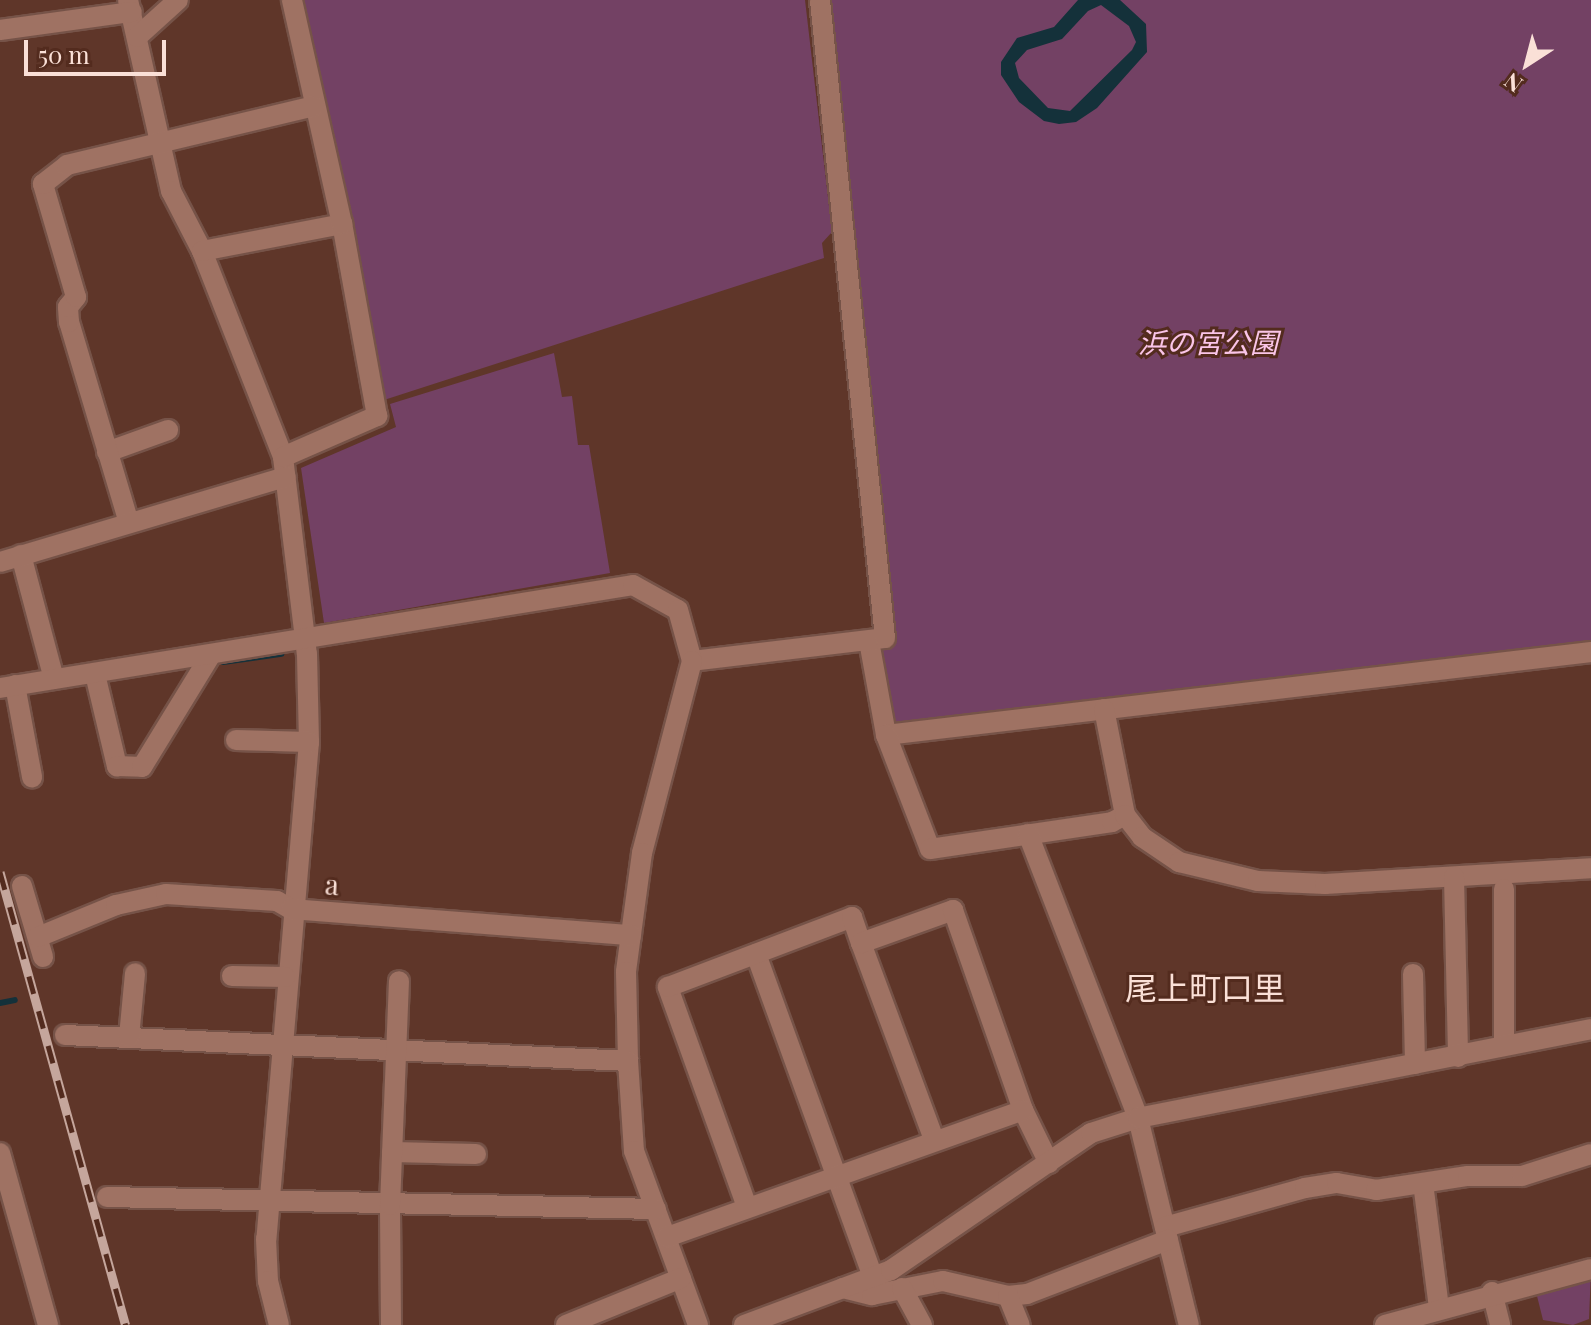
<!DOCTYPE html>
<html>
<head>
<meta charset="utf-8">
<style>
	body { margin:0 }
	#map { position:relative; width:1591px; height:1325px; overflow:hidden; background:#5f3629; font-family:"Playfair Display","Noto Sans JP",serif }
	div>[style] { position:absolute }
	.green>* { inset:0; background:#734164 }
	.water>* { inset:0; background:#14313a }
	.stream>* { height:6px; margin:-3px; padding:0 3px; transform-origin:3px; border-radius:3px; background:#14313a }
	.roads { filter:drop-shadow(2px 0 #765348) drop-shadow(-2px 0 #765348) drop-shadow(0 2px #765348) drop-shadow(0 -2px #765348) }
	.minor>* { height:20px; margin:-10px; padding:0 10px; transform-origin:10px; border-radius:10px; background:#9f7263 }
	.rail>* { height:9px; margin-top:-4.5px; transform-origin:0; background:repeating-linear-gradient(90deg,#532b1e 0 18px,#c5a69c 0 36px); box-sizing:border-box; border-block:2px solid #c5a69c }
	span { translate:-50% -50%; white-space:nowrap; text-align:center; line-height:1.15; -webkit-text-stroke:6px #532b1e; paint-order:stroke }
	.park-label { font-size:28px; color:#fac5e8; font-style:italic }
	.street-label { font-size:28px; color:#fae0d7 }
	.quarter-label { font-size:32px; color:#fae0d7 }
	.north { position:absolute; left:1487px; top:24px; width:80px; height:80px; -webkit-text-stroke:6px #532b1e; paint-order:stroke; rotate:216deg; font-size:22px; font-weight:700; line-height:32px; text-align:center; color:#fae0d7 }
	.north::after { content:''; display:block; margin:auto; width:28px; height:36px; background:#fae0d7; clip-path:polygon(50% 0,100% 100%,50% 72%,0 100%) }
	.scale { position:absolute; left:24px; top:40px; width:142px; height:36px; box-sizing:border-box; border:4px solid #fae0d7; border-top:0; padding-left:10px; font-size:24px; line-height:28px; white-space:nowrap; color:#fae0d7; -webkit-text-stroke:6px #532b1e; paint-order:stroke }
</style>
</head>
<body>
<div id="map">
	<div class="green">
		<div style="clip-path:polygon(300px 0,805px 0,832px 232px,822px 243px,824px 258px,384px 400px)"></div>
		<div style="clip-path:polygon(828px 0,1591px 0,1591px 642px,895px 723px,887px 719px,875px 658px,891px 621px)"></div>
		<div style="clip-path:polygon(554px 353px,562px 397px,572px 396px,578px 445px,589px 445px,610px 573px,324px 623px,301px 468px,396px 427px,390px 404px)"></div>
		<div style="clip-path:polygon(1591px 1271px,1589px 1319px,1573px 1325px,1543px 1320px,1534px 1284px)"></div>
	</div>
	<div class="water">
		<div style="clip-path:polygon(evenodd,1078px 0,1120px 0,1146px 24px,1147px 52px,1097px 108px,1076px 122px,1059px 124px,1044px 121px,1019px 102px,1001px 75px,1001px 62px,1017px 38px,1054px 27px,1078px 0,1101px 5px,1129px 26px,1136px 42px,1132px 50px,1070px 111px,1048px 108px,1019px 78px,1015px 63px,1027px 50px,1062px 39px,1088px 11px,1101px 5px)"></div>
	</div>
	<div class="stream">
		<div style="left:223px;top:662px;width:59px;rotate:-7.9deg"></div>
		<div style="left:0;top:1003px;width:15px;rotate:-11deg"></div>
	</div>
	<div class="roads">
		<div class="minor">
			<div style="left:128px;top:0;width:196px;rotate:77.3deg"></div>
			<div style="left:171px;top:191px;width:68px;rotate:62.7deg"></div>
			<div style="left:202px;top:251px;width:221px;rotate:68.5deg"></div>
			<div style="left:283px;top:457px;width:198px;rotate:83.1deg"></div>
			<div style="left:307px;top:654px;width:88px;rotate:88.7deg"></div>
			<div style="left:309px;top:742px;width:499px;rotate:94.9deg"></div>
			<div style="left:266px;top:1239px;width:42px;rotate:87.3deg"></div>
			<div style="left:268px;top:1281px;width:45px;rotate:76deg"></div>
			<div style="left:0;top:30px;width:133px;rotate:-7.8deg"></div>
			<div style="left:137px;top:37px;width:55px;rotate:-42.1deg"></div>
			<div style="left:202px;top:251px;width:143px;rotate:-10.9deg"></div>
			<div style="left:107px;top:452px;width:65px;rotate:-19.8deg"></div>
			<div style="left:283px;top:457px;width:103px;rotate:-23.6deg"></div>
			<div style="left:377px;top:416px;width:195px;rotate:-100.3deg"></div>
			<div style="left:342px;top:224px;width:230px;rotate:-102.6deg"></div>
			<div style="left:129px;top:523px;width:210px;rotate:-106.6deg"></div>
			<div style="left:69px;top:322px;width:15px;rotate:-94deg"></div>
			<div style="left:68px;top:307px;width:13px;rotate:-51deg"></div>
			<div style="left:76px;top:297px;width:118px;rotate:-106.3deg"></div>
			<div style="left:43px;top:184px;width:31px;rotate:-38deg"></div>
			<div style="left:67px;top:165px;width:254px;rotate:-13.4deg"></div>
			<div style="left:21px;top:555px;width:128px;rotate:75.1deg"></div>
			<div style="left:0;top:562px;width:298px;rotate:-16.6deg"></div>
			<div style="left:869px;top:641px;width:96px;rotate:79.7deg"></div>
			<div style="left:886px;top:735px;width:710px;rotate:-6.71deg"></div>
			<div style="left:692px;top:661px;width:194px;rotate:-6.8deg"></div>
			<div style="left:885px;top:638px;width:641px;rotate:-95.82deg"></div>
			<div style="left:95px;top:674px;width:95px;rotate:76.6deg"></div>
			<div style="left:117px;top:766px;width:25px;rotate:2deg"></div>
			<div style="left:142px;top:767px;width:130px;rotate:-58.5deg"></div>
			<div style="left:15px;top:685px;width:94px;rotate:79.5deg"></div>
			<div style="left:0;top:688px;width:641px;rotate:-9.24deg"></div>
			<div style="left:633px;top:585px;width:51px;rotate:29.1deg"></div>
			<div style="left:678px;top:610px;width:53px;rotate:74.6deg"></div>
			<div style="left:692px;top:661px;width:198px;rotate:104.6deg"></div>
			<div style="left:642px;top:853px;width:120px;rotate:97.7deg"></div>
			<div style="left:626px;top:972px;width:89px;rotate:88.7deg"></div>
			<div style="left:628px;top:1061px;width:90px;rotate:86.2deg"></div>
			<div style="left:634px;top:1151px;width:185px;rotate:69.8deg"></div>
			<div style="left:886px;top:735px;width:122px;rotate:68.9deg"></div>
			<div style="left:930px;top:849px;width:184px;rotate:-8.4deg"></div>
			<div style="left:1112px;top:822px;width:15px;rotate:-28deg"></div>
			<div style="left:1125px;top:815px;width:108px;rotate:-101.2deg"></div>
			<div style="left:236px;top:740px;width:73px;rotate:1.6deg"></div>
			<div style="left:1125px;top:815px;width:28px;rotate:52deg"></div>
			<div style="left:1142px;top:837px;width:45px;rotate:34deg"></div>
			<div style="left:1179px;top:862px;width:81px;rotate:13.5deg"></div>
			<div style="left:1258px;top:881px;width:67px;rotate:2.6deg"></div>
			<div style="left:1325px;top:884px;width:266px;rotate:-3.4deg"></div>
			<div style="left:1028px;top:834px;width:305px;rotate:68.8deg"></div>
			<div style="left:1138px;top:1118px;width:213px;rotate:76.2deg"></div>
			<div style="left:1454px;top:877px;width:180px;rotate:88.7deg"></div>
			<div style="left:22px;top:886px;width:74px;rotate:73.5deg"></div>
			<div style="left:1504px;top:889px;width:155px;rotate:90deg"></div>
			<div style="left:38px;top:937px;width:84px;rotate:-22.3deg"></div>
			<div style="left:116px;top:905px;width:51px;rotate:-12.4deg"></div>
			<div style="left:166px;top:894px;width:111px;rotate:3.6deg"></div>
			<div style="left:277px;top:901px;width:16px;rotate:30deg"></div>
			<div style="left:291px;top:909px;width:341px;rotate:4.4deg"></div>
			<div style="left:861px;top:943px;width:209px;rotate:69.6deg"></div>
			<div style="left:756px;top:954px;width:344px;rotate:70.1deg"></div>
			<div style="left:1413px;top:974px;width:90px;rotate:88.7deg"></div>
			<div style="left:232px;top:976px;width:53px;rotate:1.1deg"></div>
			<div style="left:65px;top:1035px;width:564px;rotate:2.64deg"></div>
			<div style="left:129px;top:1037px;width:64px;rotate:-84.6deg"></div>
			<div style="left:392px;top:1152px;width:84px;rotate:1.4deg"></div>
			<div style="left:0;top:1153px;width:179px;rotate:74.4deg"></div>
			<div style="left:1423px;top:1183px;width:126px;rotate:82.7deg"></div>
			<div style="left:107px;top:1197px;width:549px;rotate:1.25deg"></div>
			<div style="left:747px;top:1207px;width:234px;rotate:-109.8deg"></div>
			<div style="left:668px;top:987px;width:197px;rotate:-20.8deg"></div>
			<div style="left:852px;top:917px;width:28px;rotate:71deg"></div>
			<div style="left:861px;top:943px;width:98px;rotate:-19.7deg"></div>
			<div style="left:953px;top:910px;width:212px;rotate:70.7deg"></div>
			<div style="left:1023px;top:1110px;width:59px;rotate:63.9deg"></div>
			<div style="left:1165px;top:1227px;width:145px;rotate:-15.6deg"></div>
			<div style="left:1305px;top:1188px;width:32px;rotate:-9deg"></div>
			<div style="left:1337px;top:1183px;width:40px;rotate:10deg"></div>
			<div style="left:1376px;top:1190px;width:93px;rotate:-8.7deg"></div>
			<div style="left:1468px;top:1176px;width:54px"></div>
			<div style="left:1522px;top:1176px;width:72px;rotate:-17.7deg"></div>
			<div style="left:667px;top:1237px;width:378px;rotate:-19.6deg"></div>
			<div style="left:843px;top:1288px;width:30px;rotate:14deg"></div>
			<div style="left:872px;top:1295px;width:72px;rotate:-11.2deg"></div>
			<div style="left:943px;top:1281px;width:67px;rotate:13deg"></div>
			<div style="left:1008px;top:1296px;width:19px;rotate:-6deg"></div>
			<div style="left:1027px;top:1294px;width:151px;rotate:-21deg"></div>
			<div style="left:902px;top:1288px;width:42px;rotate:61.6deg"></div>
			<div style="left:1492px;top:1292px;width:34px;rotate:76deg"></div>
			<div style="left:1008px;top:1296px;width:31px;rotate:68deg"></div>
			<div style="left:391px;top:1325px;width:120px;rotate:-90.5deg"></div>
			<div style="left:390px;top:1205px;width:224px;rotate:-87.7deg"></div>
			<div style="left:566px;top:1325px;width:124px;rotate:-22.2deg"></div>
			<div style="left:744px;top:1325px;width:157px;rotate:-20.5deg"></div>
			<div style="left:891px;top:1270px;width:242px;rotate:-34.4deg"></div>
			<div style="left:1091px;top:1133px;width:49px;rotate:-17.7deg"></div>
			<div style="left:1138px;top:1118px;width:462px;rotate:-11.1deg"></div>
			<div style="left:1385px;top:1325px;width:213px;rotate:-15.2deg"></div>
		</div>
	</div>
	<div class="rail">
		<div style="left:0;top:872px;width:470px;rotate:74.5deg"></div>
	</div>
	<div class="park-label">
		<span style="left:1208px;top:342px">浜の宮公園</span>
	</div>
	<div class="street-label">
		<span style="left:332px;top:884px;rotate:4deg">a</span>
	</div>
	<div class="quarter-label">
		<span style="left:1205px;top:987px">尾上町口里</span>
	</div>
	<div class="north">N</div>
	<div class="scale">50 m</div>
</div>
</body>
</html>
